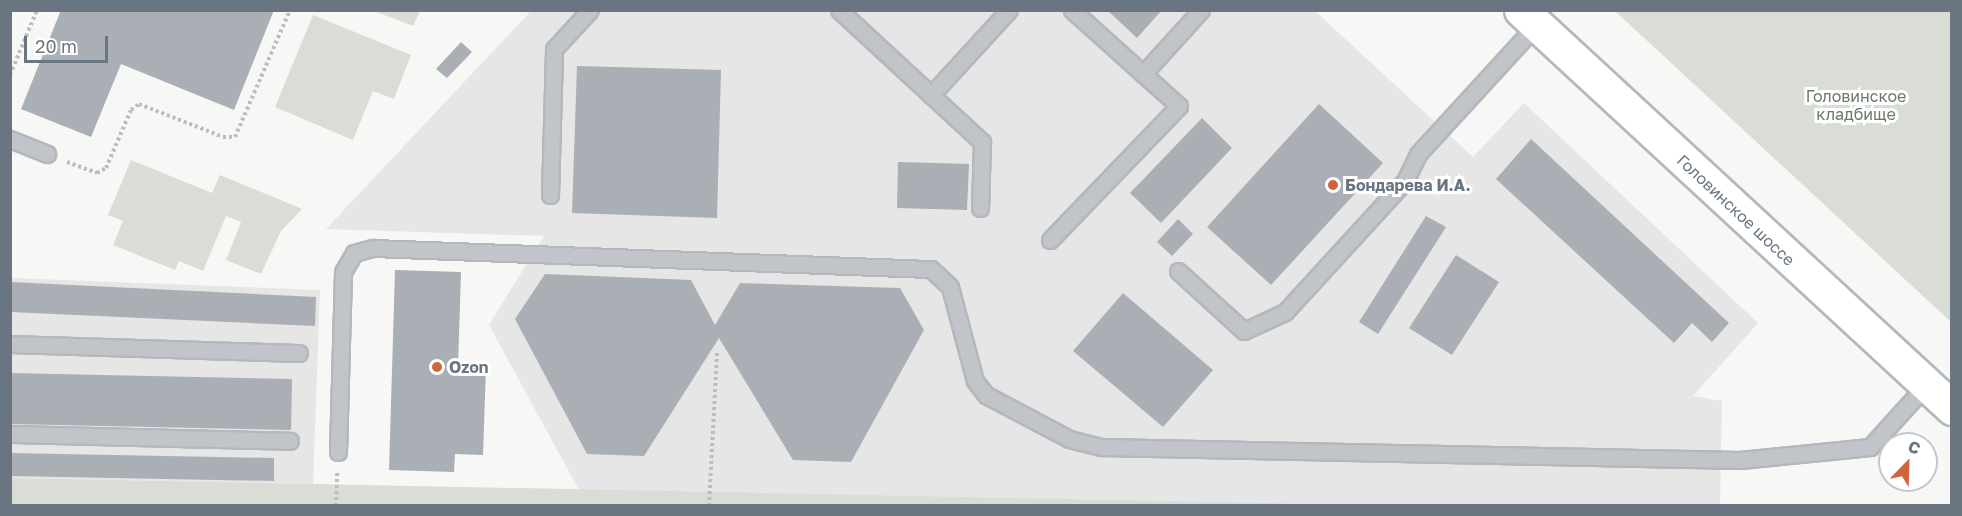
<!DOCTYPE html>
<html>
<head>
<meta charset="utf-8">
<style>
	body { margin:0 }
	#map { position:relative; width:1962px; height:516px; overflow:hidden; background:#f7f7f5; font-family:"Golos Text",sans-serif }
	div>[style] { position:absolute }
	.built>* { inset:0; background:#e5e6e5 }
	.green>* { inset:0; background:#d9ddd6 }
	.building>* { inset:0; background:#a9afb4 }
	.path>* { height:4px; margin-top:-2px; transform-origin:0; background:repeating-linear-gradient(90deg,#bbbdc0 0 3px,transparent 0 6px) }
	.roads { filter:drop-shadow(2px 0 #b4b8bc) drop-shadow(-2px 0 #b4b8bc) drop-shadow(0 2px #b4b8bc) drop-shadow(0 -2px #b4b8bc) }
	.lane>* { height:15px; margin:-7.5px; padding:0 7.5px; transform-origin:7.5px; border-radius:7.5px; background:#c1c4c8 }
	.secondary>* { height:33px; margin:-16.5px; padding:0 16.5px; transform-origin:16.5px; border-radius:16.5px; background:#fff }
	.dots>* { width:16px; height:16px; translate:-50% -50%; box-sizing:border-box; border:3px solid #fff; border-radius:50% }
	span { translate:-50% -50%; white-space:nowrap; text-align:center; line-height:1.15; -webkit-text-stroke:6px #fff; paint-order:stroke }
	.park-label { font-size:16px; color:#6a7a68 }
	.poi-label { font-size:16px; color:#697682; font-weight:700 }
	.left { translate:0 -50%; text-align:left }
	.street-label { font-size:16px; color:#697682 }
	.frame { position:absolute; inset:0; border:12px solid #697682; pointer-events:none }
	.north { position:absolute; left:1878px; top:432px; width:60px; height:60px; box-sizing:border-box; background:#fff; border:2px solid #c3c8cd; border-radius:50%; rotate:23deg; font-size:16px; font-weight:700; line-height:24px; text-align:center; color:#697682 }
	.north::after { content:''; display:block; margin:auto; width:21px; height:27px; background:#d0653b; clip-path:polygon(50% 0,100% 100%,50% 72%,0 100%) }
	.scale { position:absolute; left:24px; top:36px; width:84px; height:27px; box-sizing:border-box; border:3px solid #697682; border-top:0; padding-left:8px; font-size:18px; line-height:21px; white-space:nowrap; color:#697682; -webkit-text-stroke:4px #fff; paint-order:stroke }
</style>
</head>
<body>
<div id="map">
	<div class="built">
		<div style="clip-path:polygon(531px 11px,1315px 11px,1473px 157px,1524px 103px,1758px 323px,1693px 396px,1722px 401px,1720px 505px,1373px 505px,579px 490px,489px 325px,544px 236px,326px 229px)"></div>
		<div style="clip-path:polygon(11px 278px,320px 290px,313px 484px,11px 478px)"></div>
	</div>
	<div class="green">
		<div style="clip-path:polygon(374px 11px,420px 11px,413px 26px)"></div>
		<div style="clip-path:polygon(1615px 11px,1951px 11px,1951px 322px)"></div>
		<div style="clip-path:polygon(313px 15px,411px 55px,394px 99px,373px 91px,353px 140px,275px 107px)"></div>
		<div style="clip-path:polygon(131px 160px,212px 193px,220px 175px,302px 209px,281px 231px,261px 274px,226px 260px,241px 222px,226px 216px,203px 271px,179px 261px,175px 270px,113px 245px,123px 221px,108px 215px)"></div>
		<div style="clip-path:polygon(11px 478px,313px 484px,1373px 505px,11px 506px)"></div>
	</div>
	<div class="building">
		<div style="clip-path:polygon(61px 10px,78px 12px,274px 10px,234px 110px,121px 64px,91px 137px,21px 109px)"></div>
		<div style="clip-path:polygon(1107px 10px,1162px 10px,1137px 38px)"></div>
		<div style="clip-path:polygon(461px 42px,472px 52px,447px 78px,436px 69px)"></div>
		<div style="clip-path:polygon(577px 66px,721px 70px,717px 218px,572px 213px)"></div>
		<div style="clip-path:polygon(1319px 104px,1383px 163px,1271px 285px,1207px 227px)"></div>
		<div style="clip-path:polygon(1202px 118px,1232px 148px,1161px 223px,1130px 193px)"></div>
		<div style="clip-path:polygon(1531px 139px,1729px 323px,1712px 342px,1692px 323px,1674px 343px,1496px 179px)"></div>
		<div style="clip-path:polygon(898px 162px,969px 164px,967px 210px,897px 208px)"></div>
		<div style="clip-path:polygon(1426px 216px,1446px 227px,1378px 334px,1359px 322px)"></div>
		<div style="clip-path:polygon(1178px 219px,1193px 234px,1172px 256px,1157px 242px)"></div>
		<div style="clip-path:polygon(1456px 255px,1499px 282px,1452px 355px,1409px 328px)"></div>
		<div style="clip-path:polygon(395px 270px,461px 272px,458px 366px,486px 367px,483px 455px,455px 454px,454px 472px,389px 470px)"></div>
		<div style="clip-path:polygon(545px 274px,691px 280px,715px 325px,740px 283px,900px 288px,924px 330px,851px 462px,793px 460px,719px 338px,644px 456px,587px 454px,515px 319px)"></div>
		<div style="clip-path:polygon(10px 282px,316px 297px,315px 326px,11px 312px)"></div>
		<div style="clip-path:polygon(1123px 293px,1213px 370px,1163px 427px,1073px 351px)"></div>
		<div style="clip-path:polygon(10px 373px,292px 379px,291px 430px,10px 424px)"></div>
		<div style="clip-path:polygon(10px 453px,274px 458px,274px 481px,10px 476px)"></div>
	</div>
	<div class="path">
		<div style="left:10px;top:75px;width:70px;rotate:-67.4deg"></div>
		<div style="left:67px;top:162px;width:32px;rotate:20deg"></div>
		<div style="left:97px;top:173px;width:10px;rotate:-29deg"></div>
		<div style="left:106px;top:168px;width:63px;rotate:-66.7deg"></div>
		<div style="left:131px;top:110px;width:10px;rotate:-37deg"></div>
		<div style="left:139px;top:104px;width:90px;rotate:21.4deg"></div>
		<div style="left:223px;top:137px;width:12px"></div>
		<div style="left:235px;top:137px;width:138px;rotate:-66.6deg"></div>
		<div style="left:336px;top:506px;width:33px;rotate:-88deg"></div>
		<div style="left:709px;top:506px;width:155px;rotate:-87deg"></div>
	</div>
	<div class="roads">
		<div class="lane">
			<div style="left:839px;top:10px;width:195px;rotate:42.7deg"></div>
			<div style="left:982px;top:142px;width:66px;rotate:91.7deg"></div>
			<div style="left:1143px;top:74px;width:86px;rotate:-47.8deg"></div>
			<div style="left:931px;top:95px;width:115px;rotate:-47.5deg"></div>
			<div style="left:10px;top:139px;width:40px;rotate:22deg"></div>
			<div style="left:550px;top:195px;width:146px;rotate:-88.4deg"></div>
			<div style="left:554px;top:49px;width:53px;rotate:-47.3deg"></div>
			<div style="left:1050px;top:240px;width:186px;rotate:-46.1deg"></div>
			<div style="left:1179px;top:106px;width:144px;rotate:-138.1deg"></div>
			<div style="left:1178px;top:271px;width:89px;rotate:42.3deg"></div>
			<div style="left:1244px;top:331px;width:45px;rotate:-24.9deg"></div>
			<div style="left:1285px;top:312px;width:178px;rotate:-47.5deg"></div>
			<div style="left:1405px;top:181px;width:30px;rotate:-64deg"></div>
			<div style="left:1418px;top:154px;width:175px;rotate:-47.5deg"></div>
			<div style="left:10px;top:344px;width:289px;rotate:1.8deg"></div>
			<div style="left:10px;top:434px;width:280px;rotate:1.4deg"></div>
			<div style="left:338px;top:452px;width:180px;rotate:-88.4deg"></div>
			<div style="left:343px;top:272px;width:22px;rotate:-60deg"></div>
			<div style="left:354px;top:253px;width:20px;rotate:-15deg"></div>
			<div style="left:373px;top:248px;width:558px;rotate:2.16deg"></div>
			<div style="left:931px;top:269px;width:26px;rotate:43deg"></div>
			<div style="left:950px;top:287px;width:97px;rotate:75.1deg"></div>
			<div style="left:975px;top:381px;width:18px;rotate:52deg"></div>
			<div style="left:986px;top:395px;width:94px;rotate:27.9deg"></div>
			<div style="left:1069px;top:439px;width:34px;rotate:14deg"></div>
			<div style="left:1102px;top:447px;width:638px;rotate:1.17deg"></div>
			<div style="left:1740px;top:460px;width:131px;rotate:-5.7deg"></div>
			<div style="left:1870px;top:447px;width:84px;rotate:-47.9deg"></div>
		</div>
		<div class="secondary">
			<div style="left:1521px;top:10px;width:587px;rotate:42.72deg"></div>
		</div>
	</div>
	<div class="dots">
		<div style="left:1333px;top:185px;background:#d0653b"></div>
		<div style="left:437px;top:367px;background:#d0653b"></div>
	</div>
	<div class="park-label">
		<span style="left:1856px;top:105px">Головинское<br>кладбище</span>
	</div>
	<div class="poi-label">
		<span class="left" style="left:1345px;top:185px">Бондарева И.А.</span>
		<span class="left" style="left:449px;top:367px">Ozon</span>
	</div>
	<div class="street-label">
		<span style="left:1736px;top:210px;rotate:43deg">Головинское шоссе</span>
	</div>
	<div class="frame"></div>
	<div class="north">С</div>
	<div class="scale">20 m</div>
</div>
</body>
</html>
